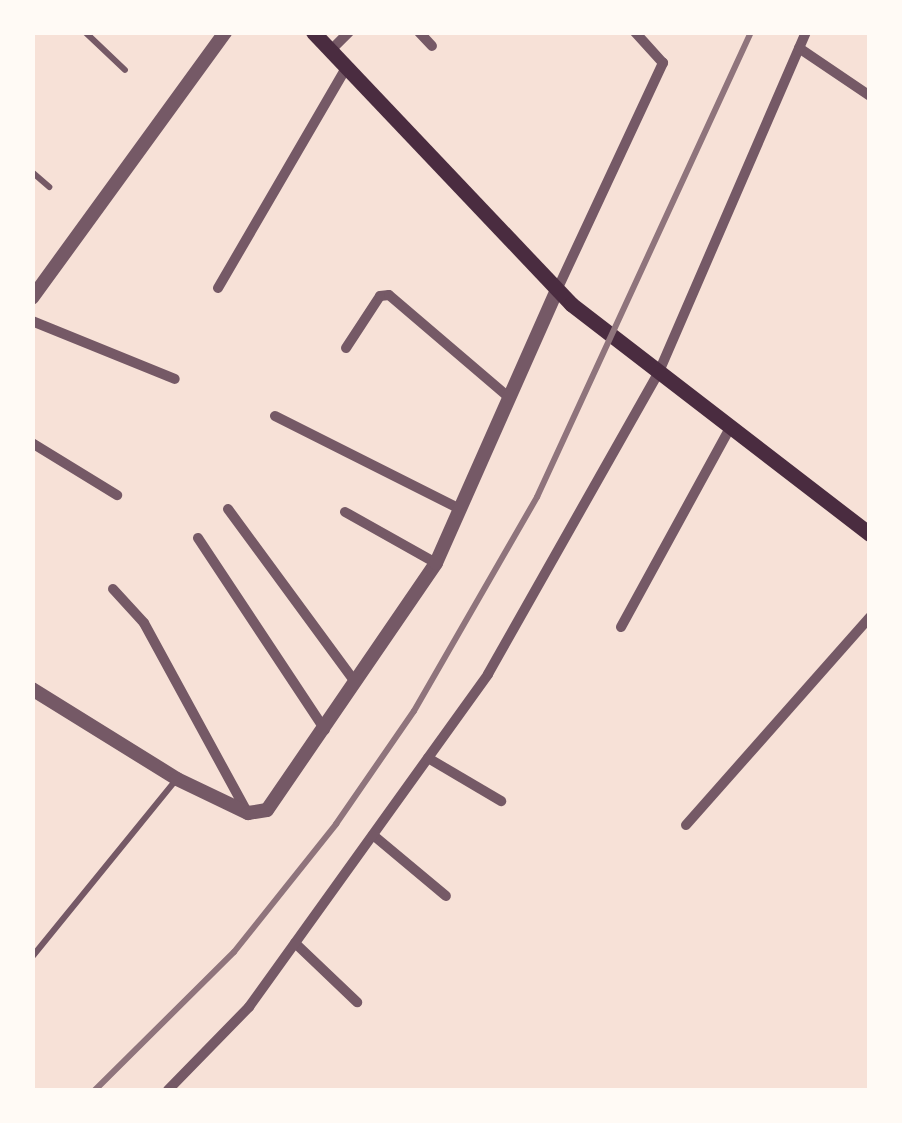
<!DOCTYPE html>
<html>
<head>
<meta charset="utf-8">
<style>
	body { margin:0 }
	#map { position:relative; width:902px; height:1123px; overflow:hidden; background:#f7e1d7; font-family:Karla,sans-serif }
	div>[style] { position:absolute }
	.service>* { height:6px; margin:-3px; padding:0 3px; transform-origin:3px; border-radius:3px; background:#755966 }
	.minor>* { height:10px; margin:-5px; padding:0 5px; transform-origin:5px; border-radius:5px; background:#755966 }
	.tertiary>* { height:14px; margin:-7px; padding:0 7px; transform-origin:7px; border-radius:7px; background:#755966 }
	.secondary>* { height:15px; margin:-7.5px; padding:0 7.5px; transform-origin:7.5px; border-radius:7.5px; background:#4a2c40 }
	.rail>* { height:6px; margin:-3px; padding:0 3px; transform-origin:3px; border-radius:3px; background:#8f747c }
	span { translate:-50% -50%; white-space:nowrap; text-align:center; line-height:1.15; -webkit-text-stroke:8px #fffaf5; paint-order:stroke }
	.frame { position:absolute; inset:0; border:35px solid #fffaf5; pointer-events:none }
</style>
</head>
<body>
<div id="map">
	<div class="service">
		<div style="left:85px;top:32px;width:55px;rotate:43.5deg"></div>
		<div style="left:32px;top:172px;width:23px;rotate:41deg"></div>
		<div style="left:32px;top:957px;width:228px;rotate:-50.9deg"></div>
	</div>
	<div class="minor">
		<div style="left:419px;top:32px;width:19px;rotate:47deg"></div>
		<div style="left:799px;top:48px;width:86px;rotate:34.1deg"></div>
		<div style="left:330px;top:51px;width:27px;rotate:-45deg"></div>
		<div style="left:218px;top:288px;width:257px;rotate:-59.8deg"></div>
		<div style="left:557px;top:290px;width:251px;rotate:-65deg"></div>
		<div style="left:663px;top:63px;width:42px;rotate:-132.1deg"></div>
		<div style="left:32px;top:321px;width:154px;rotate:22.1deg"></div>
		<div style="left:346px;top:348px;width:62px;rotate:-56.8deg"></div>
		<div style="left:380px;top:296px;width:9px;rotate:-6deg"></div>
		<div style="left:389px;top:295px;width:154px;rotate:40.5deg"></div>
		<div style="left:275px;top:416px;width:207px;rotate:26.7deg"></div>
		<div style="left:32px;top:443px;width:100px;rotate:31.5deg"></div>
		<div style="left:228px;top:509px;width:215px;rotate:53.7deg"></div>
		<div style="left:345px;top:512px;width:104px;rotate:29.3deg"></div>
		<div style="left:198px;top:538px;width:230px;rotate:56.5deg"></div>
		<div style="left:113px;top:589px;width:46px;rotate:47.6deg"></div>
		<div style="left:144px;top:623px;width:215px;rotate:61.4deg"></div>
		<div style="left:621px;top:627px;width:227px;rotate:-61.3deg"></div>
		<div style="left:428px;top:758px;width:85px;rotate:30.5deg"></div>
		<div style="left:686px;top:825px;width:278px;rotate:-48.5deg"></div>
		<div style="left:373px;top:835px;width:95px;rotate:39.9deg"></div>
		<div style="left:295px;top:943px;width:86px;rotate:43.6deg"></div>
		<div style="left:168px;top:1090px;width:116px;rotate:-45.7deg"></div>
		<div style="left:249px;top:1007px;width:410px;rotate:-54.3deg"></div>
		<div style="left:488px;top:674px;width:345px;rotate:-60.5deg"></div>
		<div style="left:658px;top:374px;width:373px;rotate:-66.6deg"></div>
	</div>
	<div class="tertiary">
		<div style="left:32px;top:298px;width:329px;rotate:-54deg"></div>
		<div style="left:32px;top:689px;width:171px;rotate:31.8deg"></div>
		<div style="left:177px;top:779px;width:79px;rotate:25.6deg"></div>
		<div style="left:248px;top:813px;width:19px;rotate:-9deg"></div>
		<div style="left:267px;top:810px;width:299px;rotate:-55.6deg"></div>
		<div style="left:436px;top:563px;width:299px;rotate:-66.1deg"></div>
	</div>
	<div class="secondary">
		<div style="left:313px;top:32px;width:375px;rotate:46.5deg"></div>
		<div style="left:571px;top:304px;width:377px;rotate:37.6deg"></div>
	</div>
	<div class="rail">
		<div style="left:95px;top:1090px;width:196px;rotate:-44.8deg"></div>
		<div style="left:234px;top:952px;width:164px;rotate:-51.4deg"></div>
		<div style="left:336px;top:824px;width:137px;rotate:-55.4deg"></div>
		<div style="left:414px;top:711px;width:247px;rotate:-60.1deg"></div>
		<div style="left:537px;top:497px;width:512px;rotate:-65.29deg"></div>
	</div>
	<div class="frame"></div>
</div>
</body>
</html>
